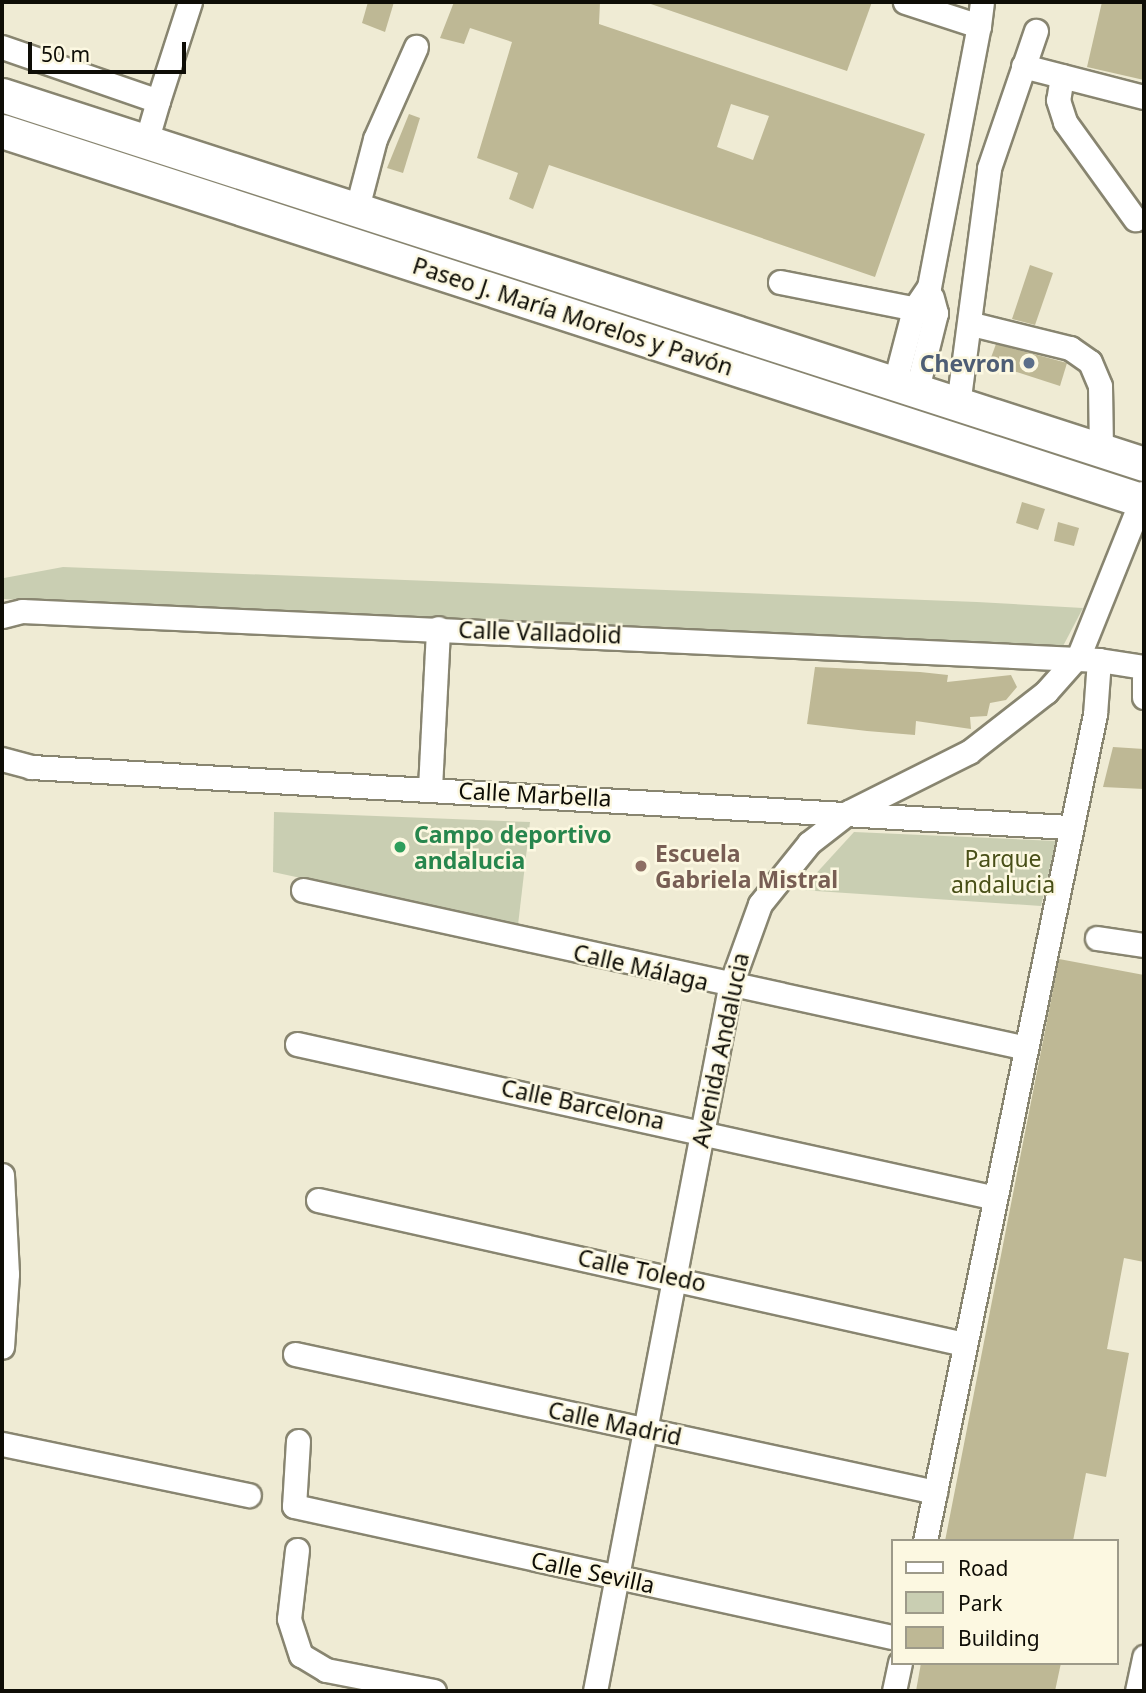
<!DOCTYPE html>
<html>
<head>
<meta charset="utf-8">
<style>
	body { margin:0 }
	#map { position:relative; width:1146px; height:1693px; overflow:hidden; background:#efebd4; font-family:"Noto Sans",sans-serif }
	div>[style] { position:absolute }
	.green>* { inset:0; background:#c9ceb2 }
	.building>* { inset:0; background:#beb895 }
	.roads { filter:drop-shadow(2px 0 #888570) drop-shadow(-2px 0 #888570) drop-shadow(0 2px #888570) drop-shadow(0 -2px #888570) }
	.minor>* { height:23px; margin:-11.5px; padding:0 11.5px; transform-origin:11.5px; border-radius:11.5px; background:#fff }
	.highway>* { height:33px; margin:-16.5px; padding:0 16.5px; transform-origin:16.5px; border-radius:16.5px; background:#fff }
	.dots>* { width:19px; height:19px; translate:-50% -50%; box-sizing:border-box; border:4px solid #fcf8e1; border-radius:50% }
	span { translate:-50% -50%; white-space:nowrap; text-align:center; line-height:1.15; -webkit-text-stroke:5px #fcf8e1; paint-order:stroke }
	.street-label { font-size:23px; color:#0e0d06 }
	.service-label { font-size:23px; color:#4e5e75; font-weight:700 }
	.right { translate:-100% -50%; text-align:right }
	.leisure-label { font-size:23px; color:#27864d; font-weight:700 }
	.left { translate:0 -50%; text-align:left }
	.education-label { font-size:23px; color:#785e54; font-weight:700 }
	.park-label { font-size:23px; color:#484f17 }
	.frame { position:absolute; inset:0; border:4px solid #0e0d06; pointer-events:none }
	.legend { position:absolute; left:891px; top:1539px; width:228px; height:126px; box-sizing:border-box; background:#fcf8e1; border:2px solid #9d9a89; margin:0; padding:9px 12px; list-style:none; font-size:21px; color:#0e0d06 }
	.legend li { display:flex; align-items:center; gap:14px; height:35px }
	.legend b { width:35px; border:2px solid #9d9a89 }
	.scale { position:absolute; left:28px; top:42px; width:158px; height:32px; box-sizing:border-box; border:4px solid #0e0d06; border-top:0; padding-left:9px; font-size:21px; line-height:24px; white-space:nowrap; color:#0e0d06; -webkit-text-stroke:5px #fcf8e1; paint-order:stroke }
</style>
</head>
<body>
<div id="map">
	<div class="green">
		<div style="clip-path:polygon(63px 567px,977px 602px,1083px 608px,1062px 648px,4px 599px,4px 578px)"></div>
		<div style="clip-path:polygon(274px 812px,530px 822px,518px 925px,273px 872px)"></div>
		<div style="clip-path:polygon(854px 832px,1056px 841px,1041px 906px,801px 890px)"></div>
	</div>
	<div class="building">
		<div style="clip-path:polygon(368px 2px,394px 2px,385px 32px,362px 23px)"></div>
		<div style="clip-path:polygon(evenodd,454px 2px,600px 2px,599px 24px,925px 134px,875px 277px,549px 165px,533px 209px,509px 199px,518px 173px,477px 158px,512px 42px,470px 28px,464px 44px,440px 38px,454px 2px,731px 104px,769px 116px,753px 160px,717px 147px,731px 104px)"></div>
		<div style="clip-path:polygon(645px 2px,872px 2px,847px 71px)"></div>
		<div style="clip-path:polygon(1102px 2px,1144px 2px,1144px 80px,1087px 67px)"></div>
		<div style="clip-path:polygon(409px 114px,420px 118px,403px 173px,387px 168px)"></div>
		<div style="clip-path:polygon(1030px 265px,1053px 273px,1035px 325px,1012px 319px)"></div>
		<div style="clip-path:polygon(996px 344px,1067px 363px,1060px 386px,989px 363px)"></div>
		<div style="clip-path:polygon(1022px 502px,1045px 509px,1038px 530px,1016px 523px)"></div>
		<div style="clip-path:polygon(1058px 522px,1079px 528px,1074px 546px,1054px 541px)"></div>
		<div style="clip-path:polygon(815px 667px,920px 672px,948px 675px,947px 682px,1011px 675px,1017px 687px,1006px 700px,990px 703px,987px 716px,970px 717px,971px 729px,916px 721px,915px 735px,867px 731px,807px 724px)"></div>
		<div style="clip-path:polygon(1113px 747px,1144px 749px,1144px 789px,1103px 787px)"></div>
		<div style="clip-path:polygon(1059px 959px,1144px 975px,1144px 1262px,1124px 1258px,1107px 1349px,1129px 1353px,1106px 1477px,1086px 1473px,1073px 1541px,945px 1541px)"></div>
		<div style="clip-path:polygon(921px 1663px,1061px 1663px,1055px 1691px,916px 1691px)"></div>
	</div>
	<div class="roads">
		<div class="minor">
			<div style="left:979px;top:26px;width:24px;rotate:-83deg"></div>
			<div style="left:2px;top:47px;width:165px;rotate:19.1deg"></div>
			<div style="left:158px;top:101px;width:43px;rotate:106.3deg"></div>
			<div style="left:1023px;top:66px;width:125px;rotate:14.4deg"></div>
			<div style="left:1062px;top:76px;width:24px;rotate:99deg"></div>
			<div style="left:1058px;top:100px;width:23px;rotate:72deg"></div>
			<div style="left:1065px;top:122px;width:120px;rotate:54.2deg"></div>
			<div style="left:158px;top:101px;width:104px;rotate:-72.1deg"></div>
			<div style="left:357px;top:208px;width:71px;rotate:-75.4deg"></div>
			<div style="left:375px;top:139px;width:101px;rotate:-66deg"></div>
			<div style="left:780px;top:282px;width:159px;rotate:11.2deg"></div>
			<div style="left:972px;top:324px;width:101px;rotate:13.8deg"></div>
			<div style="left:1070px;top:348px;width:24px;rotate:35deg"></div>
			<div style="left:1090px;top:362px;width:26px;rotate:67deg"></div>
			<div style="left:1100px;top:386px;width:64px;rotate:89.1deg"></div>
			<div style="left:894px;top:386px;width:80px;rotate:-75.4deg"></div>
			<div style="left:914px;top:309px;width:27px;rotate:-56deg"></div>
			<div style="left:929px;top:287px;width:266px;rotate:-79.2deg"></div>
			<div style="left:979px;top:26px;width:78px;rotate:-162deg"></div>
			<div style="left:916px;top:393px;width:82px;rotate:-76deg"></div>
			<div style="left:936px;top:313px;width:16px;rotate:-105deg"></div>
			<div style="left:958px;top:405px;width:239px;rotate:-82.5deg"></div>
			<div style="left:989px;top:168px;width:145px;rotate:-71.1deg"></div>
			<div style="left:2px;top:616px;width:21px;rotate:-14deg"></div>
			<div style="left:22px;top:611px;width:1078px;rotate:2.6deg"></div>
			<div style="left:1099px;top:660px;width:54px;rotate:94.2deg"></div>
			<div style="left:1095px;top:714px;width:844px;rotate:101.62deg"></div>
			<div style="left:1099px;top:660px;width:46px;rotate:8.8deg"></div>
			<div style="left:1144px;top:678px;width:19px;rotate:90deg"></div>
			<div style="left:2px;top:759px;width:30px;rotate:15deg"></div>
			<div style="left:31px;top:767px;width:1041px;rotate:3.31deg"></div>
			<div style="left:430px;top:788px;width:160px;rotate:-87.1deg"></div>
			<div style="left:303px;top:890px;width:736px;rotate:12.32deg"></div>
			<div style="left:1097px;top:938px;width:48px;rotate:8.5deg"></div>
			<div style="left:297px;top:1044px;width:711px;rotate:12.43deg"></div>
			<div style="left:2px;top:1175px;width:99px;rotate:87.1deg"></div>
			<div style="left:7px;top:1274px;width:73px;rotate:93.9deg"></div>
			<div style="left:318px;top:1200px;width:662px;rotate:12.57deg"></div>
			<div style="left:295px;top:1354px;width:655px;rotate:12.17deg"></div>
			<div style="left:298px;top:1441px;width:65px;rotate:93.5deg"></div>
			<div style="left:294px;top:1506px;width:612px;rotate:12.36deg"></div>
			<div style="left:2px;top:1444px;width:252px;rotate:11.7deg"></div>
			<div style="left:297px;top:1550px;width:69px;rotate:96.6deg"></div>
			<div style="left:289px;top:1619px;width:38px;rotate:72deg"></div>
			<div style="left:301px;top:1655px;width:29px;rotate:31deg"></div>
			<div style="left:326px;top:1670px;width:110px;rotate:11deg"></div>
			<div style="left:595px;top:1691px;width:717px;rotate:-79.14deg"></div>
			<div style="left:730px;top:987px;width:88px;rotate:-70.1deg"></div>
			<div style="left:760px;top:904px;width:78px;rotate:-51.2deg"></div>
			<div style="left:809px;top:843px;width:51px;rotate:-37.8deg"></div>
			<div style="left:849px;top:812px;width:134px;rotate:-26.6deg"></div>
			<div style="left:969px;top:752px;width:98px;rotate:-37.9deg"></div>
			<div style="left:1046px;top:692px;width:50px;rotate:-48.3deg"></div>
			<div style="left:1079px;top:655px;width:175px;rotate:-68.1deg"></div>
			<div style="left:894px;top:1691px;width:29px;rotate:-78deg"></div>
			<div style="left:1137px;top:1691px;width:35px;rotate:-78deg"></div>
		</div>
		<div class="highway">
			<div style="left:2px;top:95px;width:1200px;rotate:17.91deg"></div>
			<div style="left:2px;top:131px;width:1200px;rotate:17.95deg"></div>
		</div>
	</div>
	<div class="dots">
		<div style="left:1029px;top:363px;background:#5c6f8a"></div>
		<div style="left:400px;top:847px;background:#2e9e5b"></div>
		<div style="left:641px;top:866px;background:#8d6e63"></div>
	</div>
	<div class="street-label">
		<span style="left:573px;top:316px;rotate:18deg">Paseo J. María Morelos y Pavón</span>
		<span style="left:540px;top:632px;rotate:2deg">Calle Valladolid</span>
		<span style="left:535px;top:794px;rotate:3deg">Calle Marbella</span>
		<span style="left:641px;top:967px;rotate:13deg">Calle Málaga</span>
		<span style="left:720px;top:1050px;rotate:-78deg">Avenida Andalucia</span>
		<span style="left:583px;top:1104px;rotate:12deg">Calle Barcelona</span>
		<span style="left:642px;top:1270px;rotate:12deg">Calle Toledo</span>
		<span style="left:615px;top:1423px;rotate:12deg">Calle Madrid</span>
		<span style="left:593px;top:1572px;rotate:12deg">Calle Sevilla</span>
	</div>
	<div class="service-label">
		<span class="right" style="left:1015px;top:363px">Chevron</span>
	</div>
	<div class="leisure-label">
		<span class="left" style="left:414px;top:847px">Campo deportivo<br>andalucia</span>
	</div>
	<div class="education-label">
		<span class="left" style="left:655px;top:866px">Escuela<br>Gabriela Mistral</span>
	</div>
	<div class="park-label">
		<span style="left:1003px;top:871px">Parque<br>andalucia</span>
	</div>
	<div class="frame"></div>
	<ul class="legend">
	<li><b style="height:9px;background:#fff"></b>Road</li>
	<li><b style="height:19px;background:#c9ceb2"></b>Park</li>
	<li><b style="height:19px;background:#beb895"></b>Building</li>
	</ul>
	<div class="scale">50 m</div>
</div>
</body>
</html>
